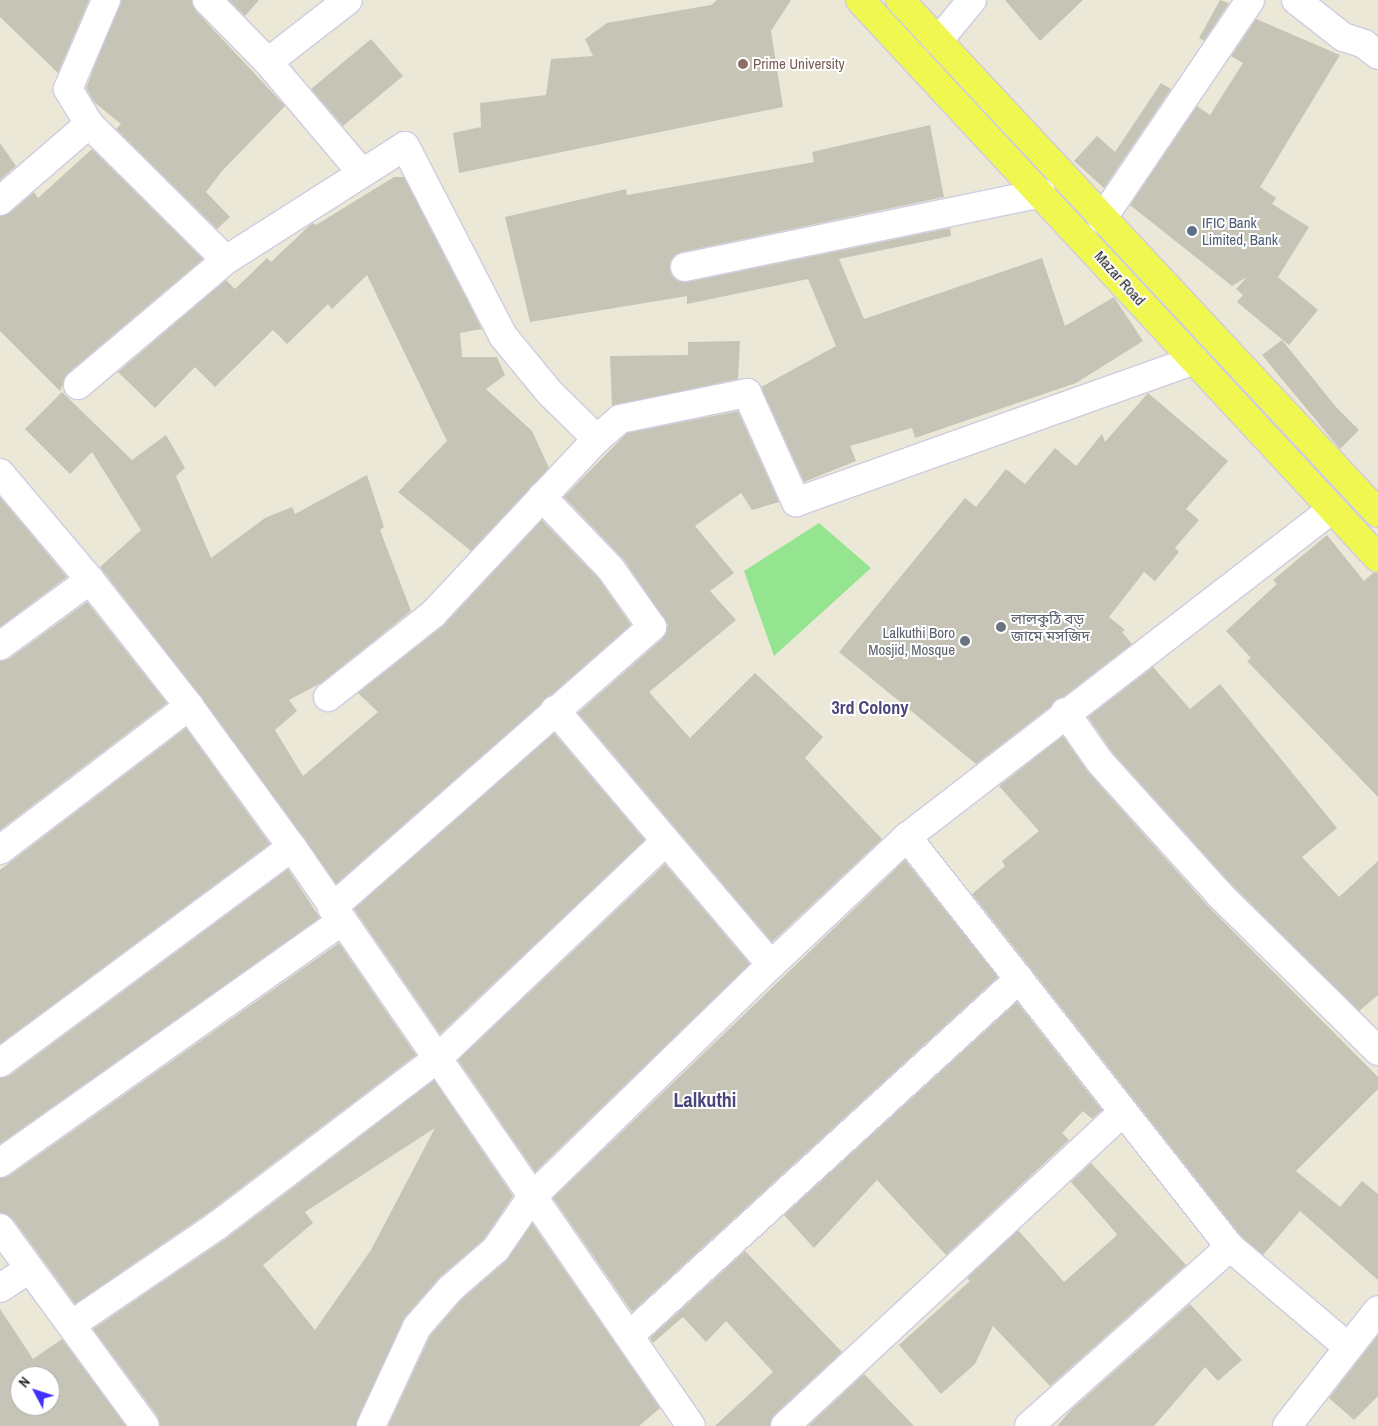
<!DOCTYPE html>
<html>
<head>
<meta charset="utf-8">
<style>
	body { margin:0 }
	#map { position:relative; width:1378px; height:1426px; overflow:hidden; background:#ebe8d7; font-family:"Archivo Narrow","Noto Sans Bengali",sans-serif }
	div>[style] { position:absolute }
	.green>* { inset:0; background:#95e590 }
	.building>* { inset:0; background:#c6c4b7 }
	.roads { filter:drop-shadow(1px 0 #cecce1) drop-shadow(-1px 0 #cecce1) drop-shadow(0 1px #cecce1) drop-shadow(0 -1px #cecce1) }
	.minor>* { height:28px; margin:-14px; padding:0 14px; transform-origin:14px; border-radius:14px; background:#fff }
	.major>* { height:28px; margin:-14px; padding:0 14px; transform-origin:14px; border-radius:14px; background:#f0f750 }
	.dots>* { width:14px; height:14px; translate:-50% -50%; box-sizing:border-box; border:2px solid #fff; border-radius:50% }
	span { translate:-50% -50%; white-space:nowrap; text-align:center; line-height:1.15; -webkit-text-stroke:4px #fff; paint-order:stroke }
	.education-label { font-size:15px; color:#785e54 }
	.left { translate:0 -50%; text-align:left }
	.service-label { font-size:15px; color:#4e5e75 }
	.street-label { font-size:15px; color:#272727 }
	.worship-label { font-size:15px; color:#5b616d }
	.right { translate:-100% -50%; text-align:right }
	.quarter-label { font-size:18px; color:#4b4679; font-weight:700 }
	.district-label { font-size:20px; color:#4b4679; font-weight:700 }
	.north { position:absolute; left:10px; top:1366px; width:50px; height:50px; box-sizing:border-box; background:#fff; border:1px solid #a9a9a9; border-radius:50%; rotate:310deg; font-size:14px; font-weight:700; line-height:20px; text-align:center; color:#272727 }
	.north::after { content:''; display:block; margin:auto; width:18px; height:22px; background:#4230ff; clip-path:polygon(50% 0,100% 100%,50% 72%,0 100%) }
</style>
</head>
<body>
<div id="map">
	<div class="green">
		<div style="clip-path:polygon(819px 523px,871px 568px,774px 656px,744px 571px)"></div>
	</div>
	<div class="building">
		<div style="clip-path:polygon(0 0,89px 0,58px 73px,0 17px)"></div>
		<div style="clip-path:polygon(121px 0,192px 0,196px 11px,285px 106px,222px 171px,206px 192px,230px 217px,217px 229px,116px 129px,121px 124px,94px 102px,86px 88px)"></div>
		<div style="clip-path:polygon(229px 0,259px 0,245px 16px)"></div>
		<div style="clip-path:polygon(717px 0,791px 0,771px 31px,783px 107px,459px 173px,453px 133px,481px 127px,480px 103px,546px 95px,551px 59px,593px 56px,585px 39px,607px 23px,711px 5px)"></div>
		<div style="clip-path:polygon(1005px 0,1083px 0,1040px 41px)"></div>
		<div style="clip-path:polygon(1220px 0,1229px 3px,1204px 41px,1199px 38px)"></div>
		<div style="clip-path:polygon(1256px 19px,1340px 55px,1260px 187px,1276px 198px,1272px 204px,1309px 227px,1278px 277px,1318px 310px,1289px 345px,1237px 302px,1243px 295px,1236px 289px,1247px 277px,1232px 286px,1130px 205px,1197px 106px,1210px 115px,1243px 63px,1231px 56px)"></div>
		<div style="clip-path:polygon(371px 39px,403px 76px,343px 126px,311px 89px)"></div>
		<div style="clip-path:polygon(1161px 83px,1171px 89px,1104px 188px,1074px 161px,1097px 136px,1115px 152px)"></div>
		<div style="clip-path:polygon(930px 125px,944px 197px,682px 252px,670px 262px,673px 277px,688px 282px,950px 228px,951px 236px,839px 259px,864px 319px,1042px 258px,1065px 326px,1114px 297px,1143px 341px,1076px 383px,915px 438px,912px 428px,850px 446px,856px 461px,804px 482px,761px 387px,836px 346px,808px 279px,687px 304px,687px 296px,530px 322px,505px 217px,626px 189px,627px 195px,814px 162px,812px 152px)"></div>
		<div style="clip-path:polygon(0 143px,16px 166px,0 180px)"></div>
		<div style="clip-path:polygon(92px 149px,203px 259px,68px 373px,60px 391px,0 331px,0 216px,10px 213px,34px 192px,38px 198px)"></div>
		<div style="clip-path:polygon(394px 177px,404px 177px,482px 329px,460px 333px,462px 357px,497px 357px,505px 375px,486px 389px,532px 431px,549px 468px,471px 551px,398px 492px,447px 441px,367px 275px,332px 309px,328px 304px,287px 344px,273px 330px,215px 387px,195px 367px,155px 408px,118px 372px,226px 280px,235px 289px,267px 258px,271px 262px,309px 226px,313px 223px,316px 225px)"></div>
		<div style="clip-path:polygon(1282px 340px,1336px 407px,1359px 430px,1340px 449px,1262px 355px)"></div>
		<div style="clip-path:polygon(740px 341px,738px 379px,612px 406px,610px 356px,688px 355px,688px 342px)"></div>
		<div style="clip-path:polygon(62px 392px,132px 460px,166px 435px,185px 468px,176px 476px,211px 558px,265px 518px,292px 507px,295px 514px,367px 475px,384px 527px,380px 530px,411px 611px,321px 683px,289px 700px,297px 711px,275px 730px,303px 776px,378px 712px,358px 693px,444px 625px,542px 520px,599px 579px,631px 625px,336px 884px,201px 697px,100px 567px,141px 530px,92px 452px,70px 474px,25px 429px)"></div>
		<div style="clip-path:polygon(1148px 393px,1228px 461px,1186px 509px,1199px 520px,1175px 548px,1179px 552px,1155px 581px,1144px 572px,1109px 617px,1125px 630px,1122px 632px,1132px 644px,976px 764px,839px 652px,965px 498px,976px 507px,1006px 469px,1025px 484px,1055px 448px,1076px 466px,1102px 434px,1105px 442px)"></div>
		<div style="clip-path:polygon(738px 411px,779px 502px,752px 510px,741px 493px,695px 526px,734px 573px,710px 591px,736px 620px,649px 692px,690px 738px,755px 673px,823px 737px,805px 758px,882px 839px,772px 942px,578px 713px,662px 639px,668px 625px,624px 560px,564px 497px,627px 433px)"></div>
		<div style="clip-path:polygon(0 497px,67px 577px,0 627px)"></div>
		<div style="clip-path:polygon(1327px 535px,1364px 581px,1373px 573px,1378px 573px,1378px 797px,1247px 661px,1251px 658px,1226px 631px,1277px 584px,1273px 580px)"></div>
		<div style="clip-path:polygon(87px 602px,167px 703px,0 830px,0 661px,9px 659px)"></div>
		<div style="clip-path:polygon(1153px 667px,1190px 709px,1220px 684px,1337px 828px,1302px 857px,1339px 897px,1378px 861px,1378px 995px,1359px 1011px,1231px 884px,1112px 752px,1088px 717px)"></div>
		<div style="clip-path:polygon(186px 728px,270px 844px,0 1044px,0 870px)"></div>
		<div style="clip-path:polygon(554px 733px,645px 840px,440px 1034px,354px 909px)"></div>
		<div style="clip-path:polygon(1063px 736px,1088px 772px,1208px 906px,1378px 1077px,1378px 1089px,1296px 1171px,1340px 1207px,1362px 1181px,1378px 1194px,1378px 1280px,1300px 1211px,1263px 1255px,1241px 1236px,972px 894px,1005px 866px,1002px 861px,1039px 831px,999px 786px)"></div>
		<div style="clip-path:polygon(905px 860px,998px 977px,632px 1312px,553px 1198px)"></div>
		<div style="clip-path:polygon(665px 864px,750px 964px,535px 1172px,458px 1060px)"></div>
		<div style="clip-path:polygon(288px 869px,320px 918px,0 1144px,0 1078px,9px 1076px)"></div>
		<div style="clip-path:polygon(339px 943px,416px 1055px,209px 1212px,75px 1304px,13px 1219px,0 1213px,0 1178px,9px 1176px)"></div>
		<div style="clip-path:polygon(1017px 1002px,1102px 1110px,1092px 1119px,1083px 1111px,1062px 1133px,1069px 1140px,946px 1255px,877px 1180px,814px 1248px,784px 1215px)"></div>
		<div style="clip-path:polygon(evenodd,434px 1080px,513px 1196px,484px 1239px,440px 1277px,405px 1317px,356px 1426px,160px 1426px,158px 1417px,93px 1329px,227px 1238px,434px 1080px,435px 1128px,371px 1250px,315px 1330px,263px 1265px,313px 1223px,305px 1212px,435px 1128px)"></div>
		<div style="clip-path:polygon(1091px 1163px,1186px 1265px,1050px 1386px,993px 1326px,975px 1364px,941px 1394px,899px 1345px,970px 1281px,967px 1278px,1018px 1230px,1064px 1282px,1115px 1237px,1117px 1234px,1071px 1182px)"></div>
		<div style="clip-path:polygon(532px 1223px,660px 1408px,639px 1426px,388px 1426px,430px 1336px,461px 1300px,506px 1261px)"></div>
		<div style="clip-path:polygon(745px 1251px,842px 1352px,774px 1415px,770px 1426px,715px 1426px,773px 1372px,726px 1321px,706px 1342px,683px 1317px,653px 1343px,650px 1338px)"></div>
		<div style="clip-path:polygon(1190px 1304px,1242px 1360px,1218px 1381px,1205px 1367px,1154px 1426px,1057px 1426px,1072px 1409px)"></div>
		<div style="clip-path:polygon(evenodd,0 1309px,33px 1359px,62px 1339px,126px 1426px,0 1426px,0 1309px,20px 1376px,50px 1376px,50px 1406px,20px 1406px,20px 1376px)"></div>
		<div style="clip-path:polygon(1378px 1335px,1378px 1396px,1354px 1420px,1329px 1398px)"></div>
		<div style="clip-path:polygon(864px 1374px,914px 1426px,808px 1426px)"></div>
	</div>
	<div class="roads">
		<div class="minor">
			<div style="left:207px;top:0;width:87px;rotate:45.5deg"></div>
			<div style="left:268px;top:62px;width:145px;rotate:49.7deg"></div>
			<div style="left:1296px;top:0;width:60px;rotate:38.2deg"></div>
			<div style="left:1343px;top:37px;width:22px;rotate:18deg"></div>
			<div style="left:1364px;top:44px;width:18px;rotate:38deg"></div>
			<div style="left:938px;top:41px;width:53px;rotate:-50.3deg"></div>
			<div style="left:268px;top:62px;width:101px;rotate:-37.8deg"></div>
			<div style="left:89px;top:124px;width:193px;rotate:44.8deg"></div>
			<div style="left:0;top:201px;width:118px;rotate:-40.9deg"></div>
			<div style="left:89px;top:124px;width:41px;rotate:-121deg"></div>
			<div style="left:68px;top:89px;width:97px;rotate:-66.9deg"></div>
			<div style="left:1102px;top:219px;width:264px;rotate:-55.9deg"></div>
			<div style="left:685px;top:267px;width:364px;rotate:-11.7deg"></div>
			<div style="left:78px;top:385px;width:194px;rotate:-40.2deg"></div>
			<div style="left:226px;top:260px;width:212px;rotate:-32.5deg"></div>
			<div style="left:405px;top:146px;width:214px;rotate:62.7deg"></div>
			<div style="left:503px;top:336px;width:74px;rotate:50.5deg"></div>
			<div style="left:550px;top:393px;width:66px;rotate:44.4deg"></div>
			<div style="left:0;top:473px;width:140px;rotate:49.9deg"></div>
			<div style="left:0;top:646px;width:112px;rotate:-36.3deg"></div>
			<div style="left:90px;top:580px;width:160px;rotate:51.8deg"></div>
			<div style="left:189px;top:706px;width:175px;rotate:53.9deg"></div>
			<div style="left:292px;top:847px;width:703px;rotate:55.43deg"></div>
			<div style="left:328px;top:697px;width:134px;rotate:-38.3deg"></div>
			<div style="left:433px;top:614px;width:240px;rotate:-46.9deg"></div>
			<div style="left:597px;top:439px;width:30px;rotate:-41deg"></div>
			<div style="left:620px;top:419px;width:130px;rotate:-11.6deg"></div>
			<div style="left:747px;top:393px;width:120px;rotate:65.8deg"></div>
			<div style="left:796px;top:502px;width:423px;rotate:-19.6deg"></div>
			<div style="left:555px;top:710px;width:334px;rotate:49.7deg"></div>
			<div style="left:1065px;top:712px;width:61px;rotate:55deg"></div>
			<div style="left:1100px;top:762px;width:179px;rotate:47.9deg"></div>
			<div style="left:1220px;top:895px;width:222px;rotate:44.6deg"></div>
			<div style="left:907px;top:837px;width:522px;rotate:51.77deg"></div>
			<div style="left:1230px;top:1247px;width:155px;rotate:40.3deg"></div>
			<div style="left:0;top:850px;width:238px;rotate:-37.3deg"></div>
			<div style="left:332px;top:908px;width:426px;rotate:-41.3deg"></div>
			<div style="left:652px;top:627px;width:71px;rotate:-125.3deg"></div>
			<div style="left:611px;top:569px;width:100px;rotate:-133.8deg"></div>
			<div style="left:0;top:1063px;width:363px;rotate:-36.5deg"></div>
			<div style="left:0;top:1163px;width:418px;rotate:-35.3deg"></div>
			<div style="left:0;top:1228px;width:245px;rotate:53.8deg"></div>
			<div style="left:0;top:1288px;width:35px;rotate:-33deg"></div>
			<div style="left:71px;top:1325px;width:178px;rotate:-34.2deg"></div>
			<div style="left:218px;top:1225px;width:278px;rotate:-37.2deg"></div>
			<div style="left:439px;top:1057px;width:313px;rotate:-43.6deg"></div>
			<div style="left:629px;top:1336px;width:529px;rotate:-42.47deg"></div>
			<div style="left:371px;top:1426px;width:109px;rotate:-65.1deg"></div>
			<div style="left:417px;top:1327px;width:50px;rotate:-49deg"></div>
			<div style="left:450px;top:1289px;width:61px;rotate:-41deg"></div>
			<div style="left:496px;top:1249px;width:62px;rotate:-55.5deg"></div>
			<div style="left:531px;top:1198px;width:334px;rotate:-44.2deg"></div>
			<div style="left:771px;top:965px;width:187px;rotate:-43.3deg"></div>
			<div style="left:907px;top:837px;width:535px;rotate:-37.64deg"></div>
			<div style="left:785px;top:1426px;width:461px;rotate:-42.9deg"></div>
			<div style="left:1029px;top:1426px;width:269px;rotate:-41.7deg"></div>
			<div style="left:1287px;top:1426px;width:147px;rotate:-51.9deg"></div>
		</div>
		<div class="major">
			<div style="left:860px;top:0;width:761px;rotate:47.13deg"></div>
			<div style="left:900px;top:0;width:701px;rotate:47.02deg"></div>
		</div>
	</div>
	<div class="dots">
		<div style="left:743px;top:64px;background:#8d6e63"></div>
		<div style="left:1192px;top:231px;background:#5c6f8a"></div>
		<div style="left:1001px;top:627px;background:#6b7280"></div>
		<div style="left:965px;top:641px;background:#6b7280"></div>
	</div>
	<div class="education-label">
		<span class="left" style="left:753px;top:64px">Prime University</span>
	</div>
	<div class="service-label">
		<span class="left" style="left:1202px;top:231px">IFIC Bank<br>Limited, Bank</span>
	</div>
	<div class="street-label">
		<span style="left:1120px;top:278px;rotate:48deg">Mazar Road</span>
	</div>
	<div class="worship-label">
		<span class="left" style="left:1011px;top:627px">লালকুঠি বড়<br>জামে মসজিদ</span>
		<span class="right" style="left:955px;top:641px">Lalkuthi Boro<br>Mosjid, Mosque</span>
	</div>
	<div class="quarter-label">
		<span style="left:870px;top:708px">3rd Colony</span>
	</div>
	<div class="district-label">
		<span style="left:705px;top:1099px">Lalkuthi</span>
	</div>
	<div class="north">N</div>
</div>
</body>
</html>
